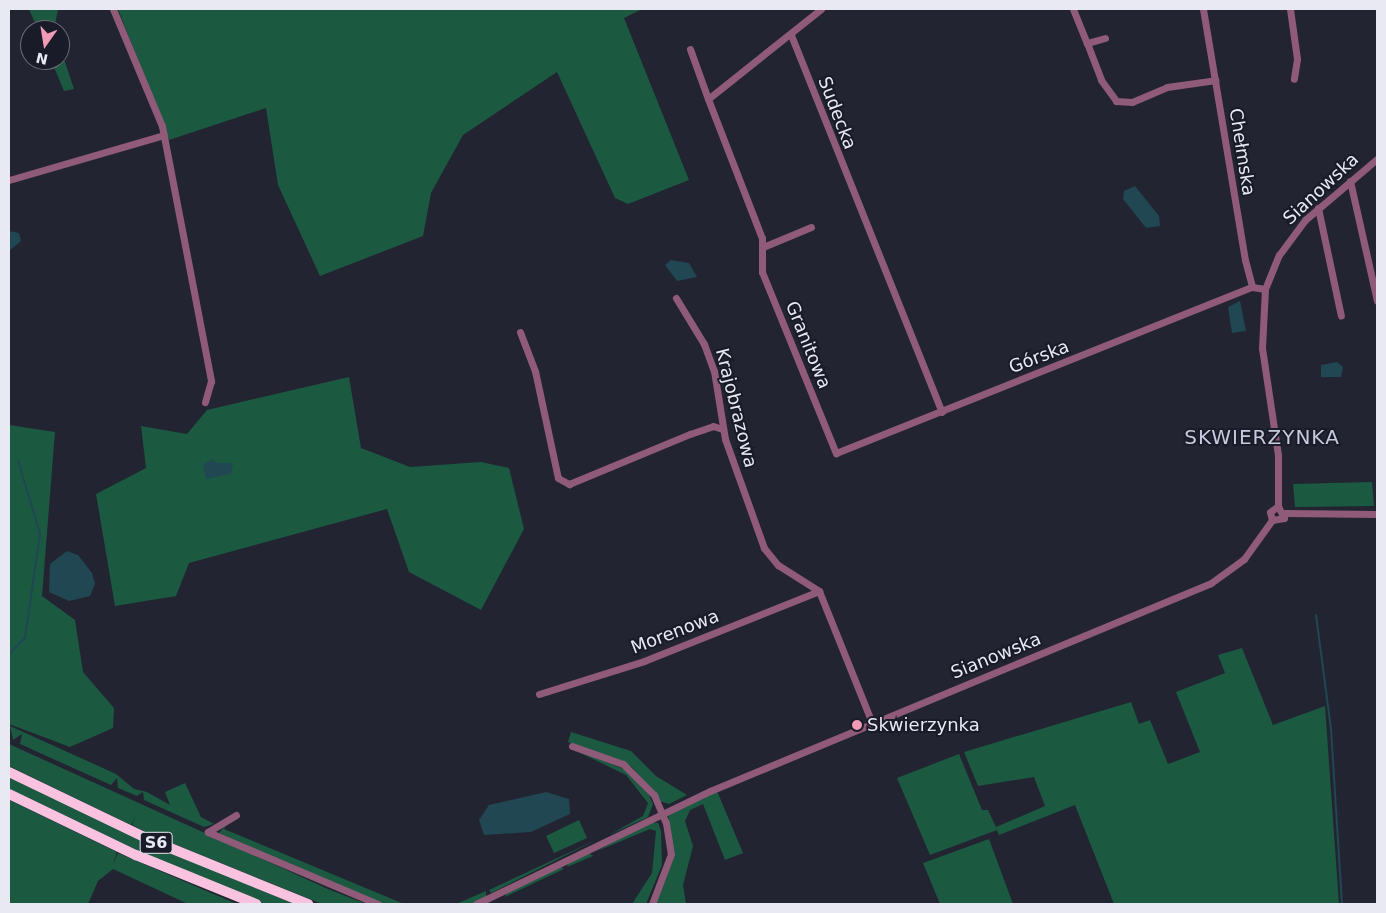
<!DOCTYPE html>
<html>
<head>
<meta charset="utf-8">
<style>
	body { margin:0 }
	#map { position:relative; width:1386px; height:913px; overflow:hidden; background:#222432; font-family:"DejaVu Sans",sans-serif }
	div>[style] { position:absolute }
	.green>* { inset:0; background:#1b5941 }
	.water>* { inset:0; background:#204752 }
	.stream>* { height:2px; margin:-1px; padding:0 1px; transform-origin:1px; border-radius:1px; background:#204752 }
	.minor>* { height:7px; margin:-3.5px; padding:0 3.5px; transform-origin:3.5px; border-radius:3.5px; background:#905b78 }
	.highway>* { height:10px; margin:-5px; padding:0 5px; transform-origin:5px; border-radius:5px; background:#f9c3df }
	.dots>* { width:14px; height:14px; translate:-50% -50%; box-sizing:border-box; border:2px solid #191b28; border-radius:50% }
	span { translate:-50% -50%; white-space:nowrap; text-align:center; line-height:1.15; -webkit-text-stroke:4px #191b28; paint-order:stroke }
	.shield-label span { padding:1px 4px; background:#191b28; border:1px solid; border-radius:4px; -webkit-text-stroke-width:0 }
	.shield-label { font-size:16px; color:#e8e9f3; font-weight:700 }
	.street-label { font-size:18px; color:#e8e9f3 }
	.poi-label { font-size:18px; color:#e8e9f3 }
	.left { translate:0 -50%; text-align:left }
	.quarter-label { font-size:20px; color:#c7cadc; letter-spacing:1px }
	.frame { position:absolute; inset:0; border:10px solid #e8e9f3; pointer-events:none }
	.north { position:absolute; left:20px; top:20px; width:50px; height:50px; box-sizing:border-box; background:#191b28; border:1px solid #6c6d79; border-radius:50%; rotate:193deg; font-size:14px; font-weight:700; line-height:20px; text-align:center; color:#e8e9f3 }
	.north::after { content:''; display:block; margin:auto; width:18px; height:22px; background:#f09ab5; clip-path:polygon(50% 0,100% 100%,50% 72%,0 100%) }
</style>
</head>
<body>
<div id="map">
	<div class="green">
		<div style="clip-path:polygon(29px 9px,58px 9px,54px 30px,38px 30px)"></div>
		<div style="clip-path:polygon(118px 9px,642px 9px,624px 18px,689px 180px,628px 204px,615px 198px,557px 72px,463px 135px,431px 193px,423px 236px,320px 276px,278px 185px,266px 108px,169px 140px)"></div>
		<div style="clip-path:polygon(60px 47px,74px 89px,64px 91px,51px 60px,60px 60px)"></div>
		<div style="clip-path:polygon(349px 377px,361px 448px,410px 467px,481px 462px,509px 468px,524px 529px,481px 610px,409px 572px,387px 509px,189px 563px,176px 596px,115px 606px,96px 494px,146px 468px,141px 426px,187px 434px,207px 410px)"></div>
		<div style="clip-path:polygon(9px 425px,55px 432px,42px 596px,75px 620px,83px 672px,114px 708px,113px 728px,70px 747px,9px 724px)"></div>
		<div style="clip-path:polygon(1372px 482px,1374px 506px,1295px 507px,1293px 484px)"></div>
		<div style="clip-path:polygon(1242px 648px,1273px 725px,1325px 706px,1339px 904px,1114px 904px,1075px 805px,999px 835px,997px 830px,930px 855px,897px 778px,959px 754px,982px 810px,988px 810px,996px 827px,1045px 806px,1034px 777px,978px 786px,964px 752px,1131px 702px,1139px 724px,1150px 720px,1168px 764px,1200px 752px,1176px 692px,1225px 673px,1218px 655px)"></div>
		<div style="clip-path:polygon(10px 726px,116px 774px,134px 789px,147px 792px,170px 805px,165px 792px,185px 783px,201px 817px,214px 824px,204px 827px,144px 800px,143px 792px,137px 796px,118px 788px,117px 778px,111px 785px,20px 744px,22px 734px,13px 740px)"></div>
		<div style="clip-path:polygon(571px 732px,631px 751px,656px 776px,687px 795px,669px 804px,659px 801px,632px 767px,568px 742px)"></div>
		<div style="clip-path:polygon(9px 744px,328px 889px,366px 904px,322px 904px,152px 835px,132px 825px,135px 817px,131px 825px,9px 766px)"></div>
		<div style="clip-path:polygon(566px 746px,624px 769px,649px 795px,653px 804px,648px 817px,609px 835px,643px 816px,648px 803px,626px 775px)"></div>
		<div style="clip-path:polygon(9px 777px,146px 842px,294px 904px,263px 904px,139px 851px,9px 789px)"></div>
		<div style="clip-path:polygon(717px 791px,743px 853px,725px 860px,703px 804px,690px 810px,685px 821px,693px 846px,683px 885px,686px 904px,655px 904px,672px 861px,668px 814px)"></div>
		<div style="clip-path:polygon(9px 800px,117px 852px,113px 864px,118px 853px,237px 904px,188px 904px,113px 869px,98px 881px,88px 904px,9px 904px)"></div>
		<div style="clip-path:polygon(579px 820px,587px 838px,554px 853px,546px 836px)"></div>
		<div style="clip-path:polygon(228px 822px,224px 829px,404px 904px,382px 904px,360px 896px,219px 833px)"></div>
		<div style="clip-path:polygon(651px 822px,658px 823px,661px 831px,662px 865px,646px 904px,632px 904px,652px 873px,656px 831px,650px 829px,595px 852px)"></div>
		<div style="clip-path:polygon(598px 839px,491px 893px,489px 890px)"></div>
		<div style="clip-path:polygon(989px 839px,1013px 904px,940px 904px,923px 863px)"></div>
		<div style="clip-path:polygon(589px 853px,593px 856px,567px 867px,568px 864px)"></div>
		<div style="clip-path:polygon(561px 867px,564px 869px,505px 897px,507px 893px)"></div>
		<div style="clip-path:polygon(486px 891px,486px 897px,471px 904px,456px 904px)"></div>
	</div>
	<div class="water">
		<div style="clip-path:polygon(1135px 186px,1159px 216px,1160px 226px,1146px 228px,1123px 199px,1124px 191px)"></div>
		<div style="clip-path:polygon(9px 231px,19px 233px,21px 241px,9px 251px)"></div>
		<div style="clip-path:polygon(671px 260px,689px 263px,697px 277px,677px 281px,665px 265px)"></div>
		<div style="clip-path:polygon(1240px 301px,1246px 331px,1232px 333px,1228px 307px)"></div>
		<div style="clip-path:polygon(1337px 362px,1343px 367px,1341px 377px,1321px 377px,1321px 365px)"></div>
		<div style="clip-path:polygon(213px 459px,216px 463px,233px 463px,231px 474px,206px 479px,203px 465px)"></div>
		<div style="clip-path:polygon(67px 551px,78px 555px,92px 573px,95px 584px,90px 596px,69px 601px,49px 592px,50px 564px)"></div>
		<div style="clip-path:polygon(546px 792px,569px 799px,570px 814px,531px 832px,484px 835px,479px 820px,489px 805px)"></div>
	</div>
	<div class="stream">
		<div style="left:1316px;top:615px;width:115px;rotate:82.5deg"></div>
		<div style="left:1331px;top:729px;width:175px;rotate:86.4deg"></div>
		<div style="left:9px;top:654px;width:23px;rotate:-45deg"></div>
		<div style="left:25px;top:638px;width:105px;rotate:-81.8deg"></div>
		<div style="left:40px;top:534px;width:77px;rotate:-106.6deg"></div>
	</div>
	<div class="minor">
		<div style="left:113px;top:9px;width:127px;rotate:67.3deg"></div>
		<div style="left:162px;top:126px;width:260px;rotate:79.1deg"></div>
		<div style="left:211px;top:381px;width:22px;rotate:106deg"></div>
		<div style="left:821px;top:9px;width:144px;rotate:141.5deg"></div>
		<div style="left:708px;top:99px;width:149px;rotate:68.8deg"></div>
		<div style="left:762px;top:238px;width:34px;rotate:90deg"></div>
		<div style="left:762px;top:272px;width:196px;rotate:67.8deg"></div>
		<div style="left:836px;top:453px;width:448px;rotate:-21.8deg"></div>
		<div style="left:1073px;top:9px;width:37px;rotate:68deg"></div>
		<div style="left:1203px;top:9px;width:254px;rotate:80.5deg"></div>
		<div style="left:1245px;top:260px;width:28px;rotate:75deg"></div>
		<div style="left:1252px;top:287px;width:13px;rotate:9deg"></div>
		<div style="left:1290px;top:9px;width:50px;rotate:82deg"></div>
		<div style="left:1297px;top:59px;width:20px;rotate:99deg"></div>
		<div style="left:791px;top:35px;width:406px;rotate:68.2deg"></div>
		<div style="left:1105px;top:38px;width:19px;rotate:164deg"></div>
		<div style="left:1087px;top:43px;width:40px;rotate:69deg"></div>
		<div style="left:1101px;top:80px;width:26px;rotate:54deg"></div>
		<div style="left:1116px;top:101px;width:16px;rotate:4deg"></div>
		<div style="left:1132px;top:102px;width:38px;rotate:-23deg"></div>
		<div style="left:1167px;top:87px;width:49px;rotate:-8.1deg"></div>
		<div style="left:690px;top:49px;width:53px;rotate:70.2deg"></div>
		<div style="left:9px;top:180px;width:161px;rotate:-16.2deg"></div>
		<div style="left:1350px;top:181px;width:123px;rotate:77.3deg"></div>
		<div style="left:1318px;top:208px;width:110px;rotate:78deg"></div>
		<div style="left:763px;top:247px;width:52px;rotate:-22.6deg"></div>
		<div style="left:676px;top:298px;width:54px;rotate:58.7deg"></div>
		<div style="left:704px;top:344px;width:29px;rotate:70deg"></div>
		<div style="left:714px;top:371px;width:69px;rotate:80.8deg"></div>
		<div style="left:725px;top:439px;width:116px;rotate:70.3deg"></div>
		<div style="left:764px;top:548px;width:22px;rotate:51deg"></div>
		<div style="left:778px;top:565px;width:49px;rotate:32.4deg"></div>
		<div style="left:520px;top:332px;width:42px;rotate:69deg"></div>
		<div style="left:535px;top:371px;width:109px;rotate:77.9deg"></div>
		<div style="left:558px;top:478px;width:13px;rotate:29deg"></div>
		<div style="left:569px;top:484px;width:131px;rotate:-22.5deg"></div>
		<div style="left:690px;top:434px;width:24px;rotate:-19deg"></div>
		<div style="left:713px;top:426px;width:9px;rotate:18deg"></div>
		<div style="left:1278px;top:506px;width:51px;rotate:-90deg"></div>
		<div style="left:1278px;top:455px;width:108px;rotate:-98.5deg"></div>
		<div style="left:1262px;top:348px;width:59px;rotate:-87.1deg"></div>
		<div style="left:1265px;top:289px;width:37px;rotate:-68deg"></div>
		<div style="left:1279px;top:255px;width:44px;rotate:-53.4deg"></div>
		<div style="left:1305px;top:220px;width:94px;rotate:-40.3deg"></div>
		<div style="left:1285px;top:513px;width:92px;rotate:0.6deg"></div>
		<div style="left:1272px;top:520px;width:12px;rotate:-9deg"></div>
		<div style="left:1284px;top:518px;width:13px;rotate:-117deg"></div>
		<div style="left:1272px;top:520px;width:8px;rotate:-104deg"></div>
		<div style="left:1270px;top:512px;width:10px;rotate:-37deg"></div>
		<div style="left:819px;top:591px;width:142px;rotate:68.1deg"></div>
		<div style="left:539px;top:694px;width:110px;rotate:-17.4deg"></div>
		<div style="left:644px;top:661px;width:188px;rotate:-21.8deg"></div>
		<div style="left:572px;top:746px;width:54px;rotate:19.4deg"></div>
		<div style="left:623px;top:764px;width:44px;rotate:45deg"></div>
		<div style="left:654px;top:795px;width:30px;rotate:67deg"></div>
		<div style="left:666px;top:823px;width:31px;rotate:81deg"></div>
		<div style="left:671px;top:854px;width:53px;rotate:110.8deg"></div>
		<div style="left:236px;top:815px;width:33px;rotate:149deg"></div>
		<div style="left:208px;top:832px;width:185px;rotate:23deg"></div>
		<div style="left:476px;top:904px;width:260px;rotate:-25.8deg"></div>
		<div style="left:710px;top:791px;width:542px;rotate:-22.55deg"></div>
		<div style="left:1211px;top:583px;width:41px;rotate:-36deg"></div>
		<div style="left:1244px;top:559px;width:48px;rotate:-54.3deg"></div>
	</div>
	<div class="highway">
		<div style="left:9px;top:772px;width:154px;rotate:25.7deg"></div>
		<div style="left:148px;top:839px;width:173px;rotate:22.1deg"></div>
		<div style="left:9px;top:794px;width:141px;rotate:25.7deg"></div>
		<div style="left:136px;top:855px;width:130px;rotate:22.2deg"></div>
	</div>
	<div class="dots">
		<div style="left:857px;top:725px;background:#f09ab5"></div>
	</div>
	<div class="shield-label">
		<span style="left:156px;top:843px">S6</span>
	</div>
	<div class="street-label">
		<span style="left:837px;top:113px;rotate:69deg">Sudecka</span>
		<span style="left:1242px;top:152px;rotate:81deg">Chełmska</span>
		<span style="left:1321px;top:189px;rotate:-43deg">Sianowska</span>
		<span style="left:808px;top:345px;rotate:68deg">Granitowa</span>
		<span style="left:1039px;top:357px;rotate:-21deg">Górska</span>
		<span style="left:736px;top:408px;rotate:76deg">Krajobrazowa</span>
		<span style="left:675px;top:632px;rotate:-21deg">Morenowa</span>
		<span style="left:996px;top:656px;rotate:-22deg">Sianowska</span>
	</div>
	<div class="poi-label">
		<span class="left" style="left:867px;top:725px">Skwierzynka</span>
	</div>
	<div class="quarter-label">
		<span style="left:1262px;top:437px">SKWIERZYNKA</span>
	</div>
	<div class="frame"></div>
	<div class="north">N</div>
</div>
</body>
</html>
